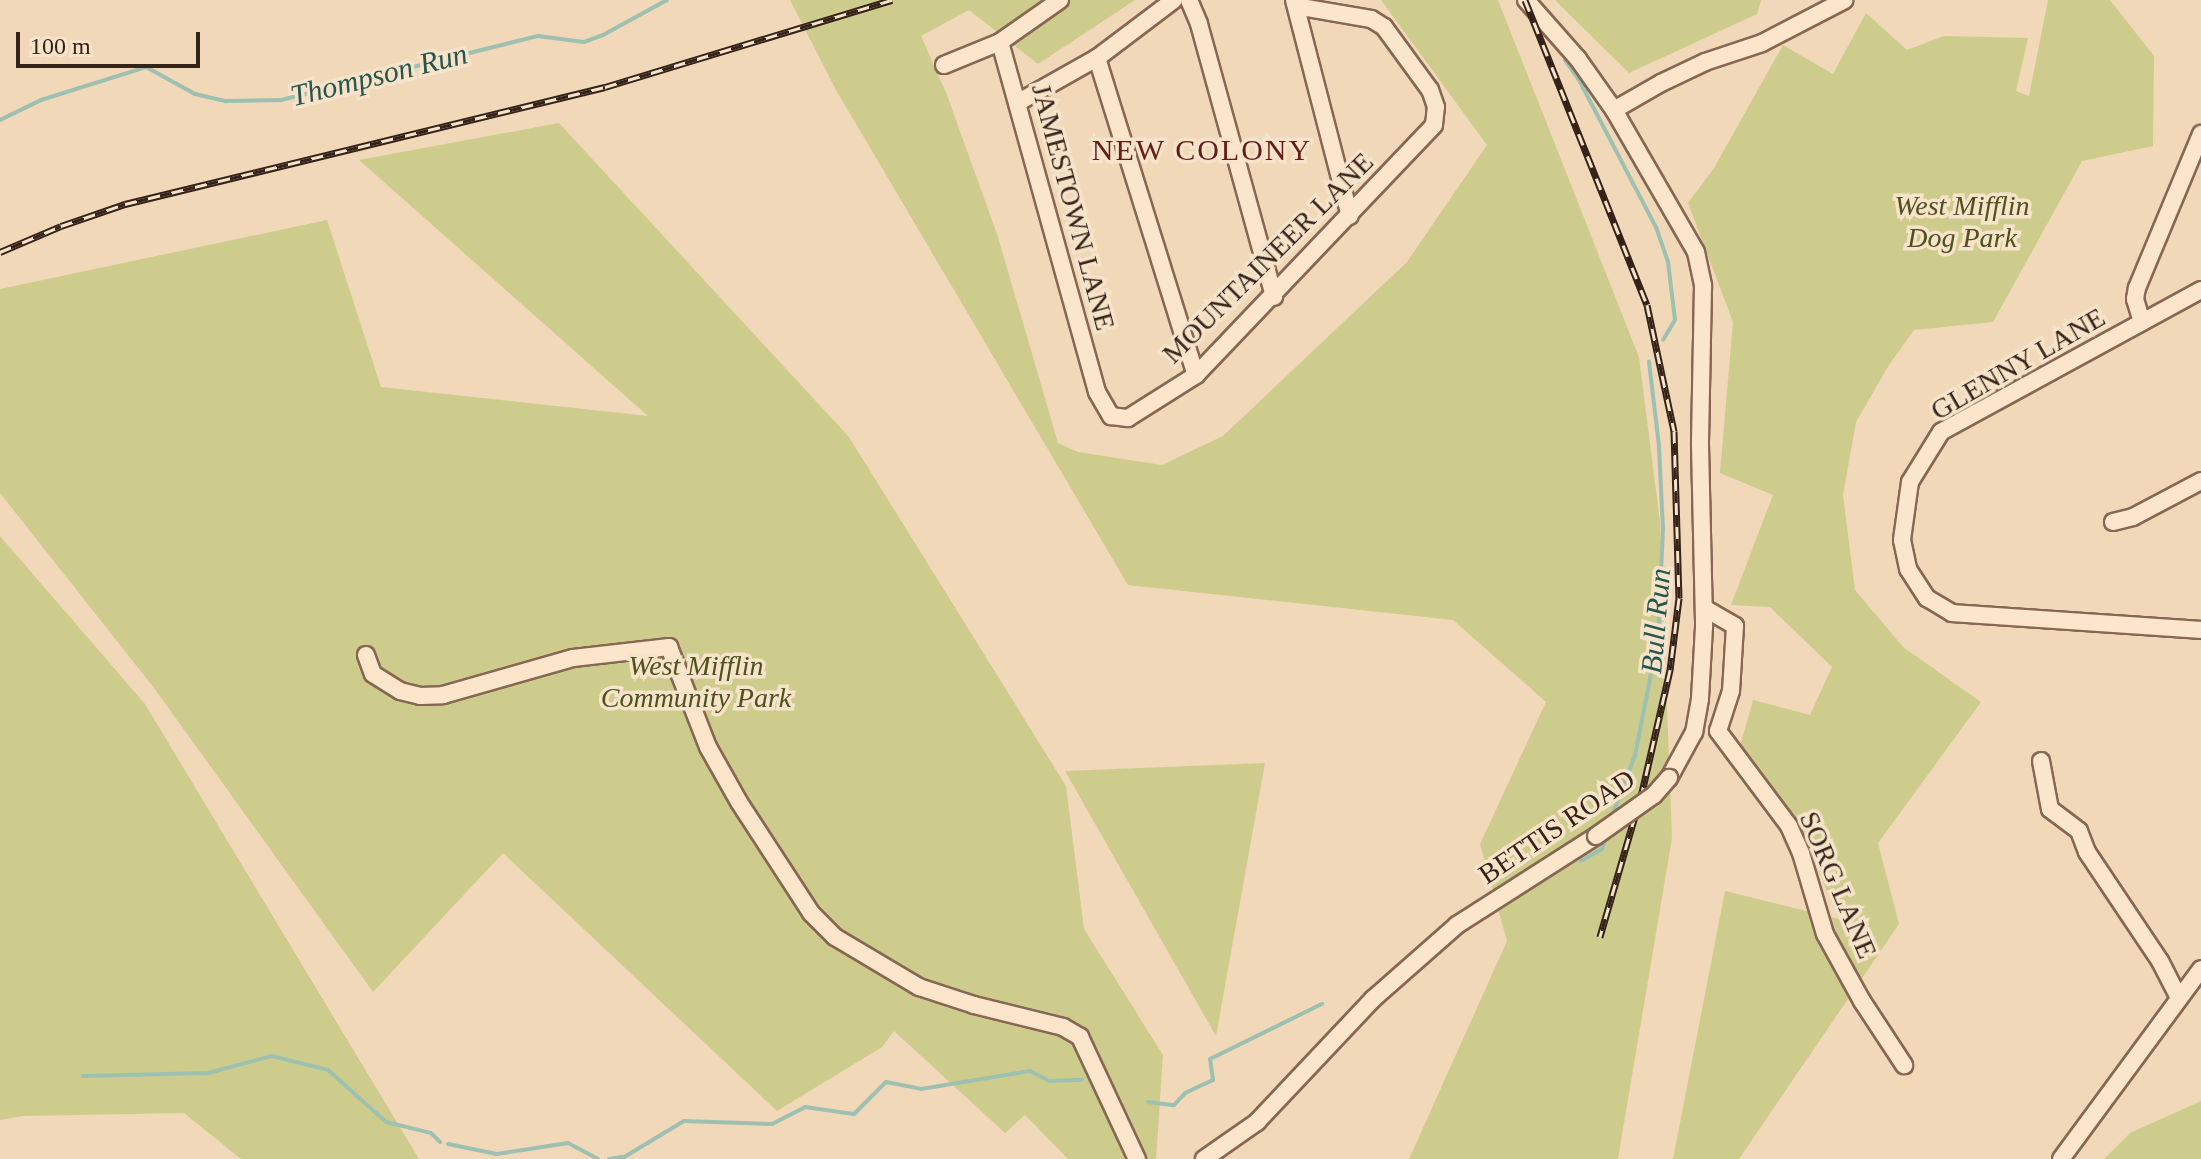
<!DOCTYPE html>
<html>
<head>
<meta charset="utf-8">
<style>
	body { margin:0 }
	#map { position:relative; width:2201px; height:1159px; overflow:hidden; background:#f0d8b9; font-family:"Times New Roman",serif }
	div>[style] { position:absolute }
	.green>* { inset:0; background:#cecc8d }
	.stream>* { height:4px; margin:-2px; padding:0 2px; transform-origin:2px; border-radius:2px; background:#9ec0b1 }
	.roads { filter:drop-shadow(2px 0 #876753) drop-shadow(-2px 0 #876753) drop-shadow(0 2px #876753) drop-shadow(0 -2px #876753) }
	.minor>* { height:16px; margin:-8px; padding:0 8px; transform-origin:8px; border-radius:8px; background:#fbe6cc }
	.rail>* { height:7px; margin-top:-3.5px; transform-origin:0; background:repeating-linear-gradient(90deg,#f7e3c9 0 12px,#352319 0 24px); box-sizing:border-box; border-block:2px solid #352319 }
	.bridges { filter:drop-shadow(2px 0 #876753) drop-shadow(-2px 0 #876753) drop-shadow(0 2px #876753) drop-shadow(0 -2px #876753) }
	.minor-bridge>* { height:16px; margin:-8px; padding:0 8px; transform-origin:8px; border-radius:8px; background:#fbe6cc }
	span { translate:-50% -50%; white-space:nowrap; text-align:center; line-height:1.15; -webkit-text-stroke:7px #f7e3c9; paint-order:stroke }
	.park-label { font-size:28px; color:#4d521f; font-style:italic }
	.street-label { font-size:28px; color:#352319 }
	.water-label { font-size:30px; color:#27564c; font-style:italic }
	.neighbourhood-label { font-size:30px; color:#641c16; letter-spacing:2px }
	.scale { position:absolute; left:16px; top:32px; width:184px; height:36px; box-sizing:border-box; border:4px solid #352319; border-top:0; padding-left:10px; font-size:24px; line-height:28px; white-space:nowrap; color:#352319; -webkit-text-stroke:6px #f7e3c9; paint-order:stroke }
</style>
</head>
<body>
<div id="map">
	<div class="green">
		<div style="clip-path:polygon(790px 0,1135px 0,1038px 64px,969px 10px,921px 36px,947px 95px,998px 237px,1058px 443px,1078px 452px,1162px 465px,1223px 436px,1407px 262px,1487px 145px,1381px 0,1498px 0,1639px 357px,1660px 522px,1672px 838px,1618px 1159px,1409px 1159px,1507px 941px,1480px 844px,1546px 702px,1453px 620px,1128px 585px,836px 90px)"></div>
		<div style="clip-path:polygon(1555px 0,1761px 0,1757px 14px,1629px 73px)"></div>
		<div style="clip-path:polygon(2048px 0,2110px 0,2154px 56px,2153px 146px,2082px 161px,1993px 322px,1914px 330px,1889px 365px,1856px 422px,1843px 495px,1855px 590px,1903px 647px,1981px 702px,1878px 843px,1899px 924px,1739px 1159px,1673px 1159px,1725px 891px,1839px 919px,1816px 866px,1739px 750px,1753px 700px,1810px 715px,1832px 667px,1770px 607px,1731px 605px,1773px 495px,1720px 473px,1733px 322px,1688px 203px,1714px 168px,1783px 45px,1833px 74px,1866px 13px,1907px 50px,1944px 36px,2028px 38px,2016px 91px,2029px 96px)"></div>
		<div style="clip-path:polygon(559px 123px,849px 437px,1066px 786px,1084px 929px,1163px 1055px,1156px 1159px,1068px 1159px,1025px 1115px,1005px 1133px,894px 1031px,882px 1047px,777px 1111px,503px 853px,373px 992px,154px 688px,0 493px,0 289px,327px 220px,381px 387px,648px 416px,359px 160px)"></div>
		<div style="clip-path:polygon(0 536px,145px 704px,419px 1159px,241px 1159px,184px 1113px,23px 1116px,0 1120px)"></div>
		<div style="clip-path:polygon(1265px 763px,1216px 1036px,1065px 771px)"></div>
		<div style="clip-path:polygon(2201px 1101px,2201px 1159px,2104px 1159px,2130px 1133px)"></div>
	</div>
	<div class="stream">
		<div style="left:1565px;top:60px;width:24px;rotate:55deg"></div>
		<div style="left:1579px;top:80px;width:166px;rotate:62.4deg"></div>
		<div style="left:1656px;top:227px;width:37px;rotate:71deg"></div>
		<div style="left:1668px;top:262px;width:58px;rotate:83.1deg"></div>
		<div style="left:1675px;top:320px;width:23px;rotate:121deg"></div>
		<div style="left:0;top:120px;width:46px;rotate:-26deg"></div>
		<div style="left:41px;top:100px;width:110px;rotate:-17.4deg"></div>
		<div style="left:146px;top:67px;width:56px;rotate:28.9deg"></div>
		<div style="left:195px;top:94px;width:32px;rotate:13deg"></div>
		<div style="left:226px;top:101px;width:55px;rotate:-1deg"></div>
		<div style="left:281px;top:100px;width:265px;rotate:-14deg"></div>
		<div style="left:538px;top:36px;width:46px;rotate:7.4deg"></div>
		<div style="left:584px;top:42px;width:20px;rotate:-20deg"></div>
		<div style="left:603px;top:35px;width:73px;rotate:-28.7deg"></div>
		<div style="left:1612px;top:816px;width:65px;rotate:-69.3deg"></div>
		<div style="left:1635px;top:755px;width:118px;rotate:-78.8deg"></div>
		<div style="left:1658px;top:639px;width:110px;rotate:-87.4deg"></div>
		<div style="left:1663px;top:529px;width:83px;rotate:-92.8deg"></div>
		<div style="left:1659px;top:446px;width:85px;rotate:-96.8deg"></div>
		<div style="left:1581px;top:861px;width:24px;rotate:-30deg"></div>
		<div style="left:1602px;top:849px;width:14px;rotate:-73deg"></div>
		<div style="left:83px;top:1076px;width:125px;rotate:-1.4deg"></div>
		<div style="left:208px;top:1073px;width:66px;rotate:-14.9deg"></div>
		<div style="left:272px;top:1056px;width:58px;rotate:14deg"></div>
		<div style="left:328px;top:1070px;width:78px;rotate:41.9deg"></div>
		<div style="left:386px;top:1122px;width:46px;rotate:13.7deg"></div>
		<div style="left:431px;top:1133px;width:13px;rotate:45deg"></div>
		<div style="left:1148px;top:1102px;width:26px;rotate:7deg"></div>
		<div style="left:1174px;top:1105px;width:16px;rotate:-47deg"></div>
		<div style="left:1185px;top:1093px;width:31px;rotate:-25deg"></div>
		<div style="left:1213px;top:1080px;width:21px;rotate:-98deg"></div>
		<div style="left:1210px;top:1059px;width:125px;rotate:-26.2deg"></div>
		<div style="left:448px;top:1144px;width:50px;rotate:11.5deg"></div>
		<div style="left:497px;top:1154px;width:72px;rotate:-8.8deg"></div>
		<div style="left:568px;top:1143px;width:34px;rotate:28deg"></div>
		<div style="left:609px;top:1159px;width:13px;rotate:-9deg"></div>
		<div style="left:621px;top:1159px;width:74px;rotate:-31.1deg"></div>
		<div style="left:684px;top:1121px;width:88px;rotate:2deg"></div>
		<div style="left:772px;top:1124px;width:37px;rotate:-27deg"></div>
		<div style="left:805px;top:1107px;width:49px;rotate:8.1deg"></div>
		<div style="left:854px;top:1114px;width:45px;rotate:-45deg"></div>
		<div style="left:886px;top:1082px;width:36px;rotate:11deg"></div>
		<div style="left:921px;top:1089px;width:110px;rotate:-9.4deg"></div>
		<div style="left:1030px;top:1071px;width:21px;rotate:28deg"></div>
		<div style="left:1049px;top:1081px;width:33px;rotate:-2deg"></div>
	</div>
	<div class="roads">
		<div class="minor">
			<div style="left:1060px;top:0;width:73px;rotate:145deg"></div>
			<div style="left:1000px;top:42px;width:363px;rotate:74.5deg"></div>
			<div style="left:1097px;top:392px;width:28px;rotate:60deg"></div>
			<div style="left:1111px;top:416px;width:17px;rotate:7deg"></div>
			<div style="left:1128px;top:418px;width:80px;rotate:-32.3deg"></div>
			<div style="left:1196px;top:375px;width:345px;rotate:-46.4deg"></div>
			<div style="left:1434px;top:125px;width:18px;rotate:-84deg"></div>
			<div style="left:1436px;top:107px;width:18px;rotate:-109deg"></div>
			<div style="left:1430px;top:90px;width:78px;rotate:-126.1deg"></div>
			<div style="left:1384px;top:27px;width:15px;rotate:-148deg"></div>
			<div style="left:1371px;top:19px;width:76px;rotate:-170.2deg"></div>
			<div style="left:1189px;top:0;width:26px;rotate:67deg"></div>
			<div style="left:1199px;top:24px;width:283px;rotate:74.6deg"></div>
			<div style="left:1294px;top:0;width:223px;rotate:75.5deg"></div>
			<div style="left:1526px;top:0;width:79px;rotate:48.6deg"></div>
			<div style="left:1578px;top:59px;width:62px;rotate:54.8deg"></div>
			<div style="left:1614px;top:110px;width:164px;rotate:60deg"></div>
			<div style="left:1696px;top:252px;width:35px;rotate:78deg"></div>
			<div style="left:1703px;top:286px;width:159px;rotate:91.1deg"></div>
			<div style="left:1700px;top:445px;width:182px;rotate:88.7deg"></div>
			<div style="left:1704px;top:627px;width:72px;rotate:93.2deg"></div>
			<div style="left:1700px;top:699px;width:34px;rotate:100deg"></div>
			<div style="left:1694px;top:732px;width:52px;rotate:118.5deg"></div>
			<div style="left:1097px;top:58px;width:332px;rotate:72.7deg"></div>
			<div style="left:944px;top:65px;width:61px;rotate:-22.3deg"></div>
			<div style="left:1017px;top:103px;width:92px;rotate:-29.4deg"></div>
			<div style="left:1097px;top:58px;width:96px;rotate:-37deg"></div>
			<div style="left:1614px;top:110px;width:54px;rotate:-29.9deg"></div>
			<div style="left:1661px;top:83px;width:49px;rotate:-25.5deg"></div>
			<div style="left:1705px;top:62px;width:60px;rotate:-18.4deg"></div>
			<div style="left:1762px;top:43px;width:93px;rotate:-27.4deg"></div>
			<div style="left:2201px;top:290px;width:296px;rotate:151.4deg"></div>
			<div style="left:1941px;top:432px;width:59px;rotate:121.8deg"></div>
			<div style="left:1910px;top:482px;width:59px;rotate:97.9deg"></div>
			<div style="left:1902px;top:540px;width:30px;rotate:78deg"></div>
			<div style="left:1908px;top:569px;width:35px;rotate:57deg"></div>
			<div style="left:1927px;top:598px;width:29px;rotate:31deg"></div>
			<div style="left:1952px;top:613px;width:250px;rotate:3.9deg"></div>
			<div style="left:2142px;top:322px;width:24px;rotate:-107deg"></div>
			<div style="left:2135px;top:299px;width:11px;rotate:-80deg"></div>
			<div style="left:2137px;top:288px;width:167px;rotate:-67.4deg"></div>
			<div style="left:2113px;top:522px;width:21px;rotate:-14deg"></div>
			<div style="left:2133px;top:517px;width:77px;rotate:-27.9deg"></div>
			<div style="left:1704px;top:608px;width:36px;rotate:30deg"></div>
			<div style="left:1735px;top:626px;width:65px;rotate:93.5deg"></div>
			<div style="left:1731px;top:691px;width:42px;rotate:108deg"></div>
			<div style="left:1718px;top:731px;width:119px;rotate:53.2deg"></div>
			<div style="left:1789px;top:826px;width:30px;rotate:66deg"></div>
			<div style="left:1801px;top:853px;width:84px;rotate:73.5deg"></div>
			<div style="left:1825px;top:934px;width:77px;rotate:61.1deg"></div>
			<div style="left:1862px;top:1001px;width:77px;rotate:56.7deg"></div>
			<div style="left:366px;top:655px;width:20px;rotate:70deg"></div>
			<div style="left:373px;top:674px;width:32px;rotate:32deg"></div>
			<div style="left:400px;top:691px;width:21px;rotate:14deg"></div>
			<div style="left:420px;top:696px;width:23px;rotate:-2deg"></div>
			<div style="left:443px;top:695px;width:135px;rotate:-15.9deg"></div>
			<div style="left:573px;top:658px;width:97px;rotate:-6.5deg"></div>
			<div style="left:669px;top:647px;width:107px;rotate:68.7deg"></div>
			<div style="left:708px;top:747px;width:63px;rotate:60.6deg"></div>
			<div style="left:739px;top:802px;width:132px;rotate:57deg"></div>
			<div style="left:811px;top:913px;width:34px;rotate:45deg"></div>
			<div style="left:835px;top:937px;width:98px;rotate:30.8deg"></div>
			<div style="left:919px;top:987px;width:58px;rotate:18.1deg"></div>
			<div style="left:974px;top:1005px;width:92px;rotate:13.9deg"></div>
			<div style="left:1063px;top:1027px;width:20px;rotate:30deg"></div>
			<div style="left:1080px;top:1037px;width:135px;rotate:65deg"></div>
			<div style="left:2041px;top:761px;width:49px;rotate:79.4deg"></div>
			<div style="left:2050px;top:809px;width:36px;rotate:37deg"></div>
			<div style="left:2079px;top:831px;width:22px;rotate:69deg"></div>
			<div style="left:2087px;top:852px;width:131px;rotate:56.2deg"></div>
			<div style="left:2160px;top:961px;width:42px;rotate:62.8deg"></div>
			<div style="left:1204px;top:1159px;width:65px;rotate:-34.9deg"></div>
			<div style="left:1257px;top:1122px;width:169px;rotate:-46.7deg"></div>
			<div style="left:1373px;top:999px;width:112px;rotate:-41.4deg"></div>
			<div style="left:1457px;top:925px;width:165px;rotate:-32.6deg"></div>
			<div style="left:2061px;top:1159px;width:236px;rotate:-53.6deg"></div>
		</div>
	</div>
	<div class="rail">
		<div style="left:1525px;top:0;width:328px;rotate:68.2deg"></div>
		<div style="left:1647px;top:305px;width:129px;rotate:77.9deg"></div>
		<div style="left:1674px;top:431px;width:167px;rotate:88.3deg"></div>
		<div style="left:1679px;top:598px;width:73px;rotate:97.1deg"></div>
		<div style="left:1670px;top:670px;width:125px;rotate:102.9deg"></div>
		<div style="left:1642px;top:792px;width:151px;rotate:106.2deg"></div>
		<div style="left:0;top:252px;width:66px;rotate:-23.1deg"></div>
		<div style="left:61px;top:226px;width:68px;rotate:-19deg"></div>
		<div style="left:125px;top:204px;width:494px;rotate:-13.7deg"></div>
		<div style="left:605px;top:87px;width:300px;rotate:-16.9deg"></div>
	</div>
	<div class="bridges">
		<div class="minor-bridge">
			<div style="left:1596px;top:836px;width:71px;rotate:-35.3deg"></div>
			<div style="left:1654px;top:795px;width:23px;rotate:-49deg"></div>
		</div>
	</div>
	<div class="park-label">
		<span style="left:1962px;top:222px">West Mifflin<br>Dog Park</span>
		<span style="left:696px;top:682px">West Mifflin<br>Community Park</span>
	</div>
	<div class="street-label">
		<span style="left:1073px;top:207px;rotate:75deg">JAMESTOWN LANE</span>
		<span style="left:1268px;top:258px;rotate:-45deg">MOUNTAINEER LANE</span>
		<span style="left:2018px;top:364px;rotate:-30deg">GLENNY LANE</span>
		<span style="left:1557px;top:827px;rotate:-34deg">BETTIS ROAD</span>
		<span style="left:1838px;top:885px;rotate:67deg">SORG LANE</span>
	</div>
	<div class="water-label">
		<span style="left:379px;top:75px;rotate:-14deg">Thompson Run</span>
		<span style="left:1656px;top:621px;rotate:-85deg">Bull Run</span>
	</div>
	<div class="neighbourhood-label">
		<span style="left:1202px;top:150px">NEW COLONY</span>
	</div>
	<div class="scale">100 m</div>
</div>
</body>
</html>
